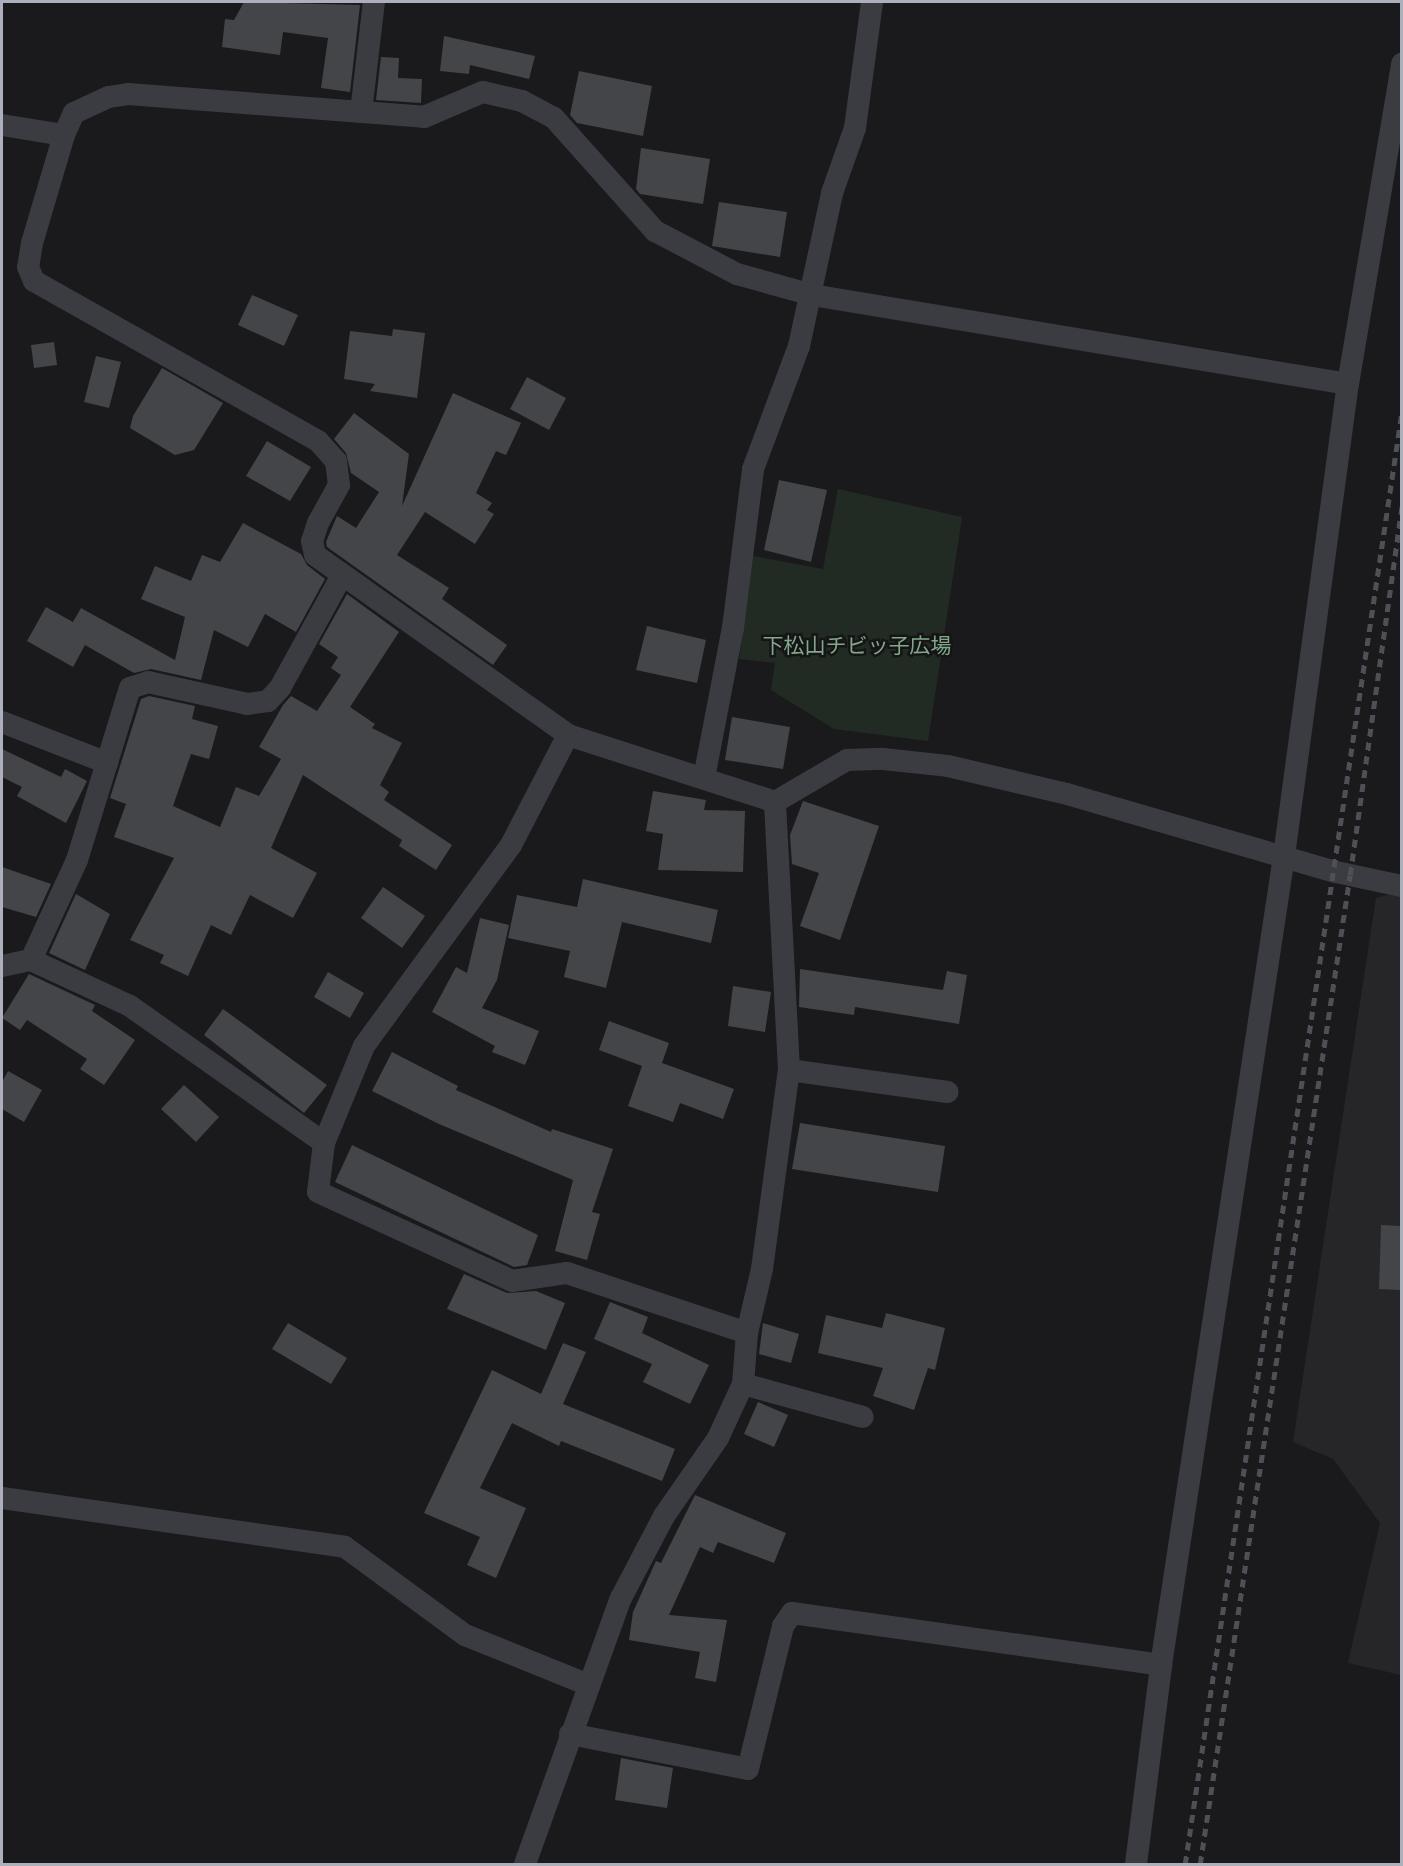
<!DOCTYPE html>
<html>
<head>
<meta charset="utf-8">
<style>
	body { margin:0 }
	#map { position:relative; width:1403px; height:1866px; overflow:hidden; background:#1a1a1c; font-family:"Source Sans 3","Noto Sans JP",sans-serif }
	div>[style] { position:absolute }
	.built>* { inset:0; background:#262629 }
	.green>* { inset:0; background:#212b23 }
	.building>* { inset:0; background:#444549 }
	.street>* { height:22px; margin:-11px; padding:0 11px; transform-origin:11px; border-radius:11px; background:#3b3b42 }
	.rail>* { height:4.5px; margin-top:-2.25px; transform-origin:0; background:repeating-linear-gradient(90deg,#4e4f57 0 8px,transparent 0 14px) }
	span { translate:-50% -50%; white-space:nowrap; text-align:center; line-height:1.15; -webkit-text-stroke:5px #151517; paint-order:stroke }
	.park-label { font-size:21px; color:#82a888 }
	.frame { position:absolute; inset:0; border:3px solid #acb0bc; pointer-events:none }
</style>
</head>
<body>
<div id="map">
	<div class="built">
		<div style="clip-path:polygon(1401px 891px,1401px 1675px,1348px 1663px,1380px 1523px,1333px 1459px,1293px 1442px,1376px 898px)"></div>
	</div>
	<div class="green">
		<div style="clip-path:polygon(838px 489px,962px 517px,928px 741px,834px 729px,771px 690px,775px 663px,739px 659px,753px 556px,823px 569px)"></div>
	</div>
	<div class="building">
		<div style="clip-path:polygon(244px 2px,360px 5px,350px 92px,321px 88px,328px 38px,283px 32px,280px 55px,222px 47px,225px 19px,234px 20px)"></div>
		<div style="clip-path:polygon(444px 36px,535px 56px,529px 79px,470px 65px,469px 74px,440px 71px)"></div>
		<div style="clip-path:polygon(381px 57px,399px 58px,398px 78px,422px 79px,421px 103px,376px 100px)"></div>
		<div style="clip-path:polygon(579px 71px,652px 86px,643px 136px,577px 123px,570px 115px)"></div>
		<div style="clip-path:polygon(641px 148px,710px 159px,703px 204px,640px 194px,636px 189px)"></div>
		<div style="clip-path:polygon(719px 202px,787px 212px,780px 257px,712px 246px)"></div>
		<div style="clip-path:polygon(252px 295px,298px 315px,284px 346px,238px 325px)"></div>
		<div style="clip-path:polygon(393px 329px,425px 333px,417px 398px,370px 391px,375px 384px,344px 379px,350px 331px,392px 336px)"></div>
		<div style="clip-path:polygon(54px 342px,57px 365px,34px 368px,31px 345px)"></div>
		<div style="clip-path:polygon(96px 356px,121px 362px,109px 408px,84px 402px)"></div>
		<div style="clip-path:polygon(162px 368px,223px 403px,194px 450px,175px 455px,130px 428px,133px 416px)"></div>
		<div style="clip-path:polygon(527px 377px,566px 398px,549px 430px,510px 409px)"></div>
		<div style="clip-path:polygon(453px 393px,521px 423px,506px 455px,496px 451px,476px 493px,492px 503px,487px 510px,494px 514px,475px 544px,425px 512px,397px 555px,449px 588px,442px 599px,507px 645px,493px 665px,327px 547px,326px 542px,337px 516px,356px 528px,379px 492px,351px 473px,346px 453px,334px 439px,354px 413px,409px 454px,402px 506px)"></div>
		<div style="clip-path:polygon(267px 441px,311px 467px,290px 501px,246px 476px)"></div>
		<div style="clip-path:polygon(779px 480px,827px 490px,811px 562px,764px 550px)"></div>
		<div style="clip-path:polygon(243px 523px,301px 554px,307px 565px,325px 579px,296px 632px,265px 614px,248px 647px,214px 630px,201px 680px,151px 669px,134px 673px,85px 645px,73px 667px,27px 641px,46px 607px,73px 622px,81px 608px,175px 660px,185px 617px,141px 599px,155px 566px,191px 581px,202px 555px,220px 562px)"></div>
		<div style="clip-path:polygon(347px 594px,399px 632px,350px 707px,375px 724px,372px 728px,402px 743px,380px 785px,389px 792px,384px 800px,452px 845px,436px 870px,399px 846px,402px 840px,303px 775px,271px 848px,317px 873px,293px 918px,250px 895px,231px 935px,211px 925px,188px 976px,160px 963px,164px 955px,130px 940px,174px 858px,114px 837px,126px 804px,110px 798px,141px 699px,149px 696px,195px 706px,192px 719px,218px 726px,209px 759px,191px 754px,173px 806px,220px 827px,236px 787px,259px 796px,281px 759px,259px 747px,283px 705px,291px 696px,317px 711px,341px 675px,331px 668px,338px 657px,319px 644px)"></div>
		<div style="clip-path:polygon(647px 626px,706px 640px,697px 683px,636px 670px)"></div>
		<div style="clip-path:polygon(732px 717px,790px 727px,783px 769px,725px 760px)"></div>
		<div style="clip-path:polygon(2px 749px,61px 777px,65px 769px,87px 781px,66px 823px,17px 796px,22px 787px,2px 777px)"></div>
		<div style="clip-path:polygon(653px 791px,706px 800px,704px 810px,745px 811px,743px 872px,658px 870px,663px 834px,646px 831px)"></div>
		<div style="clip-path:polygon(803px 801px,879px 826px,840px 940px,800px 926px,819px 873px,792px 864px,790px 835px)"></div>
		<div style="clip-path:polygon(2px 867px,51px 884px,36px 917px,2px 907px)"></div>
		<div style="clip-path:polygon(583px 879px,718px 910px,711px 943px,622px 922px,606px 988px,564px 977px,570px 951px,508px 938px,517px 895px,577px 907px)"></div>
		<div style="clip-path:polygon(383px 887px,425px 916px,402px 948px,361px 918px)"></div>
		<div style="clip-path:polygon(76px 894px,110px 914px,85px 970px,49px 953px)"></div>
		<div style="clip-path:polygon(480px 918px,509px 925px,497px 980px,482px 1008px,539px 1031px,525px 1065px,492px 1052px,495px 1046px,432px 1012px,456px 967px,467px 973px)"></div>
		<div style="clip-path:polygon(800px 969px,943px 990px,947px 971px,967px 975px,959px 1024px,855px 1007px,854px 1015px,799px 1007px)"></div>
		<div style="clip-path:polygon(328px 972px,364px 993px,350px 1018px,314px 997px)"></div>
		<div style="clip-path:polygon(29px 974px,95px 1005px,92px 1011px,135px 1040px,104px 1085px,80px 1069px,87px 1059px,27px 1020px,20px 1030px,2px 1018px)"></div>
		<div style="clip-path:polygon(733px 986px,771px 992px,765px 1032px,728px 1026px)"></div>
		<div style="clip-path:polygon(223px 1009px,327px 1085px,304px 1113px,204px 1035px)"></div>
		<div style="clip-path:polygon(609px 1021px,669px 1043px,662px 1063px,734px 1089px,723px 1119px,680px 1103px,673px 1122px,628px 1106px,642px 1066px,599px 1050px)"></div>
		<div style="clip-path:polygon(392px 1052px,458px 1086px,456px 1090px,551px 1132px,552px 1129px,613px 1149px,592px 1212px,600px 1214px,587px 1260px,555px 1251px,573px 1180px,439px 1124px,372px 1091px)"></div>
		<div style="clip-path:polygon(8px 1071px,42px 1090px,24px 1122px,2px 1109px,2px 1082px)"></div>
		<div style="clip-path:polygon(184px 1085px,219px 1117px,196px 1142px,161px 1109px)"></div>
		<div style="clip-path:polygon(800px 1123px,945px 1146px,938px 1192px,792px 1169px)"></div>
		<div style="clip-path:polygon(352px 1145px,538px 1235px,527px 1265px,514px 1267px,335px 1182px)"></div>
		<div style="clip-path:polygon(1381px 1225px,1401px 1226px,1401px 1290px,1379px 1289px)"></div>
		<div style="clip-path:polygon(464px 1274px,507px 1293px,536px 1291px,565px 1303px,546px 1350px,447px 1309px)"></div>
		<div style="clip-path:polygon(610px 1302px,648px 1317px,642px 1333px,709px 1365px,690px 1404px,643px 1382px,652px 1364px,594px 1339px)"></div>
		<div style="clip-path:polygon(886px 1313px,945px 1328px,935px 1370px,928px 1368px,914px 1410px,873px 1396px,883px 1368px,818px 1353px,826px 1315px,882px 1328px)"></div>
		<div style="clip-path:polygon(288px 1323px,347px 1358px,331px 1384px,272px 1349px)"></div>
		<div style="clip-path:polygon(763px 1323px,799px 1334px,791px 1363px,759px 1354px)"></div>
		<div style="clip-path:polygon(563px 1343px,586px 1352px,563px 1404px,675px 1449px,662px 1481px,561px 1441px,559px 1446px,512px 1423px,480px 1488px,526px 1508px,496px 1578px,467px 1565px,480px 1537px,424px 1513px,492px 1370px,541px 1394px)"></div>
		<div style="clip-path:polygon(758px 1402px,788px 1415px,774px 1447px,744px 1434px)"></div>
		<div style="clip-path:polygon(695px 1495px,786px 1533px,774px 1563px,718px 1542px,713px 1553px,700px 1547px,669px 1615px,727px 1620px,716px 1682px,695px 1678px,700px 1652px,629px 1640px,633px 1612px,656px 1561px,661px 1563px)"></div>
		<div style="clip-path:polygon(621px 1758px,673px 1768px,667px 1808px,615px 1800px)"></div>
	</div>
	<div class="street">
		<div style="left:361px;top:112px;width:111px;rotate:-83.3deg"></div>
		<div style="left:2px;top:125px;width:63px;rotate:9.2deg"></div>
		<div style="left:64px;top:135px;width:113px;rotate:106.5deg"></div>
		<div style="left:32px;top:243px;width:24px;rotate:99deg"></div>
		<div style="left:28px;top:267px;width:15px;rotate:67deg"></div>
		<div style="left:34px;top:281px;width:326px;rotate:29.4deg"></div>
		<div style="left:318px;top:441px;width:27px;rotate:48deg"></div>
		<div style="left:336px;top:461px;width:24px;rotate:83deg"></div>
		<div style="left:339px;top:485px;width:43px;rotate:118.9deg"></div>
		<div style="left:318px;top:523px;width:19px;rotate:108deg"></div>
		<div style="left:312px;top:541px;width:14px;rotate:78deg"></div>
		<div style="left:315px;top:555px;width:310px;rotate:35.4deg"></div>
		<div style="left:568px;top:735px;width:218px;rotate:17.9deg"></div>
		<div style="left:775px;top:802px;width:83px;rotate:-30.3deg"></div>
		<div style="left:847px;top:760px;width:36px;rotate:-2deg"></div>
		<div style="left:883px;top:759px;width:65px;rotate:6.1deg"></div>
		<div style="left:948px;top:766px;width:122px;rotate:13.2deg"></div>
		<div style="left:1067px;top:794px;width:280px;rotate:16.2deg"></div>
		<div style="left:1336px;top:872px;width:67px;rotate:12deg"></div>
		<div style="left:64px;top:135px;width:24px;rotate:-66deg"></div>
		<div style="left:74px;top:113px;width:38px;rotate:-25deg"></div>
		<div style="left:109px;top:97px;width:19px;rotate:-9deg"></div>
		<div style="left:128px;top:94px;width:297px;rotate:4.4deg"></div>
		<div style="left:424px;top:117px;width:64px;rotate:-23deg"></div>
		<div style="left:483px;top:92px;width:40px;rotate:13deg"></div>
		<div style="left:522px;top:101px;width:36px;rotate:28deg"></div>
		<div style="left:554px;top:118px;width:152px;rotate:48.2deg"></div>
		<div style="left:655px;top:231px;width:93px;rotate:27.7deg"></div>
		<div style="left:737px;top:274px;width:78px;rotate:15.6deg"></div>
		<div style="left:812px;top:295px;width:543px;rotate:9.43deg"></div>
		<div style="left:2px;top:722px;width:113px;rotate:21.3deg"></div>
		<div style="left:568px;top:735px;width:124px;rotate:117.4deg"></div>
		<div style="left:511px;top:845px;width:249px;rotate:126.2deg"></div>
		<div style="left:364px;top:1046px;width:105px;rotate:112.4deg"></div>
		<div style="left:324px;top:1143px;width:49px;rotate:97deg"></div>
		<div style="left:318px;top:1192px;width:213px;rotate:24.6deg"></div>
		<div style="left:512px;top:1281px;width:56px;rotate:-8.3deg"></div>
		<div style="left:567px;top:1273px;width:190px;rotate:18.4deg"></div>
		<div style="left:704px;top:778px;width:153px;rotate:-79.1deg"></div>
		<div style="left:733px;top:628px;width:160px;rotate:-82.8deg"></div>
		<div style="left:753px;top:469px;width:131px;rotate:-69.5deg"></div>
		<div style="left:799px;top:346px;width:157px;rotate:-77.8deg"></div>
		<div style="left:832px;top:193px;width:69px;rotate:-70.5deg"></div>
		<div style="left:855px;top:128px;width:127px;rotate:-82.3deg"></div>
		<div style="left:31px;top:960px;width:109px;rotate:24.9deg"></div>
		<div style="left:130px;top:1006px;width:237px;rotate:35.2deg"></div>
		<div style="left:2px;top:966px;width:30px;rotate:-12deg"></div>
		<div style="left:31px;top:960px;width:110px;rotate:-65.3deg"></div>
		<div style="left:77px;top:860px;width:180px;rotate:-72.9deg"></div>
		<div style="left:130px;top:688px;width:19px;rotate:-18deg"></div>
		<div style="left:148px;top:682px;width:101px;rotate:12.5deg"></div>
		<div style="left:247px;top:704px;width:21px;rotate:-8deg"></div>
		<div style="left:268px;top:701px;width:18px;rotate:-47deg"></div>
		<div style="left:280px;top:688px;width:127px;rotate:-61.2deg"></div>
		<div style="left:789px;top:1070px;width:160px;rotate:7.9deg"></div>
		<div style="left:743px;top:1384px;width:124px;rotate:15.4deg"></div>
		<div style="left:2px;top:1498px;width:346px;rotate:8.1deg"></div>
		<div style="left:345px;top:1547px;width:149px;rotate:36.3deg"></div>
		<div style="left:465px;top:1635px;width:134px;rotate:22deg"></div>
		<div style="left:570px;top:1734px;width:181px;rotate:11.1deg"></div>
		<div style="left:748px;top:1769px;width:147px;rotate:-76.2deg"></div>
		<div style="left:783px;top:1626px;width:16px;rotate:-55deg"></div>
		<div style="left:792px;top:1613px;width:373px;rotate:8deg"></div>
		<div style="left:525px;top:1864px;width:283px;rotate:-70.2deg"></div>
		<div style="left:621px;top:1598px;width:93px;rotate:-62.3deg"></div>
		<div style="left:664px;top:1516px;width:95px;rotate:-55.3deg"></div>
		<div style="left:718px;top:1438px;width:60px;rotate:-65.2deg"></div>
		<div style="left:743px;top:1384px;width:51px;rotate:-85.5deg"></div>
		<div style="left:747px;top:1333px;width:66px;rotate:-76.8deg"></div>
		<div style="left:762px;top:1269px;width:201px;rotate:-82.3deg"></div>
		<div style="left:789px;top:1070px;width:268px;rotate:-93deg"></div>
		<div style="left:1136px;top:1864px;width:201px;rotate:-82.8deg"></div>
		<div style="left:1161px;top:1665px;width:818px;rotate:-81.35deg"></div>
		<div style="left:1284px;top:856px;width:476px;rotate:-82.3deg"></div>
		<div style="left:1348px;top:384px;width:325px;rotate:-80.4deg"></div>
	</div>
	<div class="rail">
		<div style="left:1185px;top:1864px;width:1469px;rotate:-81.51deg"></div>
		<div style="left:1200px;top:1864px;width:1000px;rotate:-81.38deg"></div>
		<div style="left:1350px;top:875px;width:372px;rotate:-82deg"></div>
	</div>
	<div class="park-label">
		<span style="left:857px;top:646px">下松山チビッ子広場</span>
	</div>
	<div class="frame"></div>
</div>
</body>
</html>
